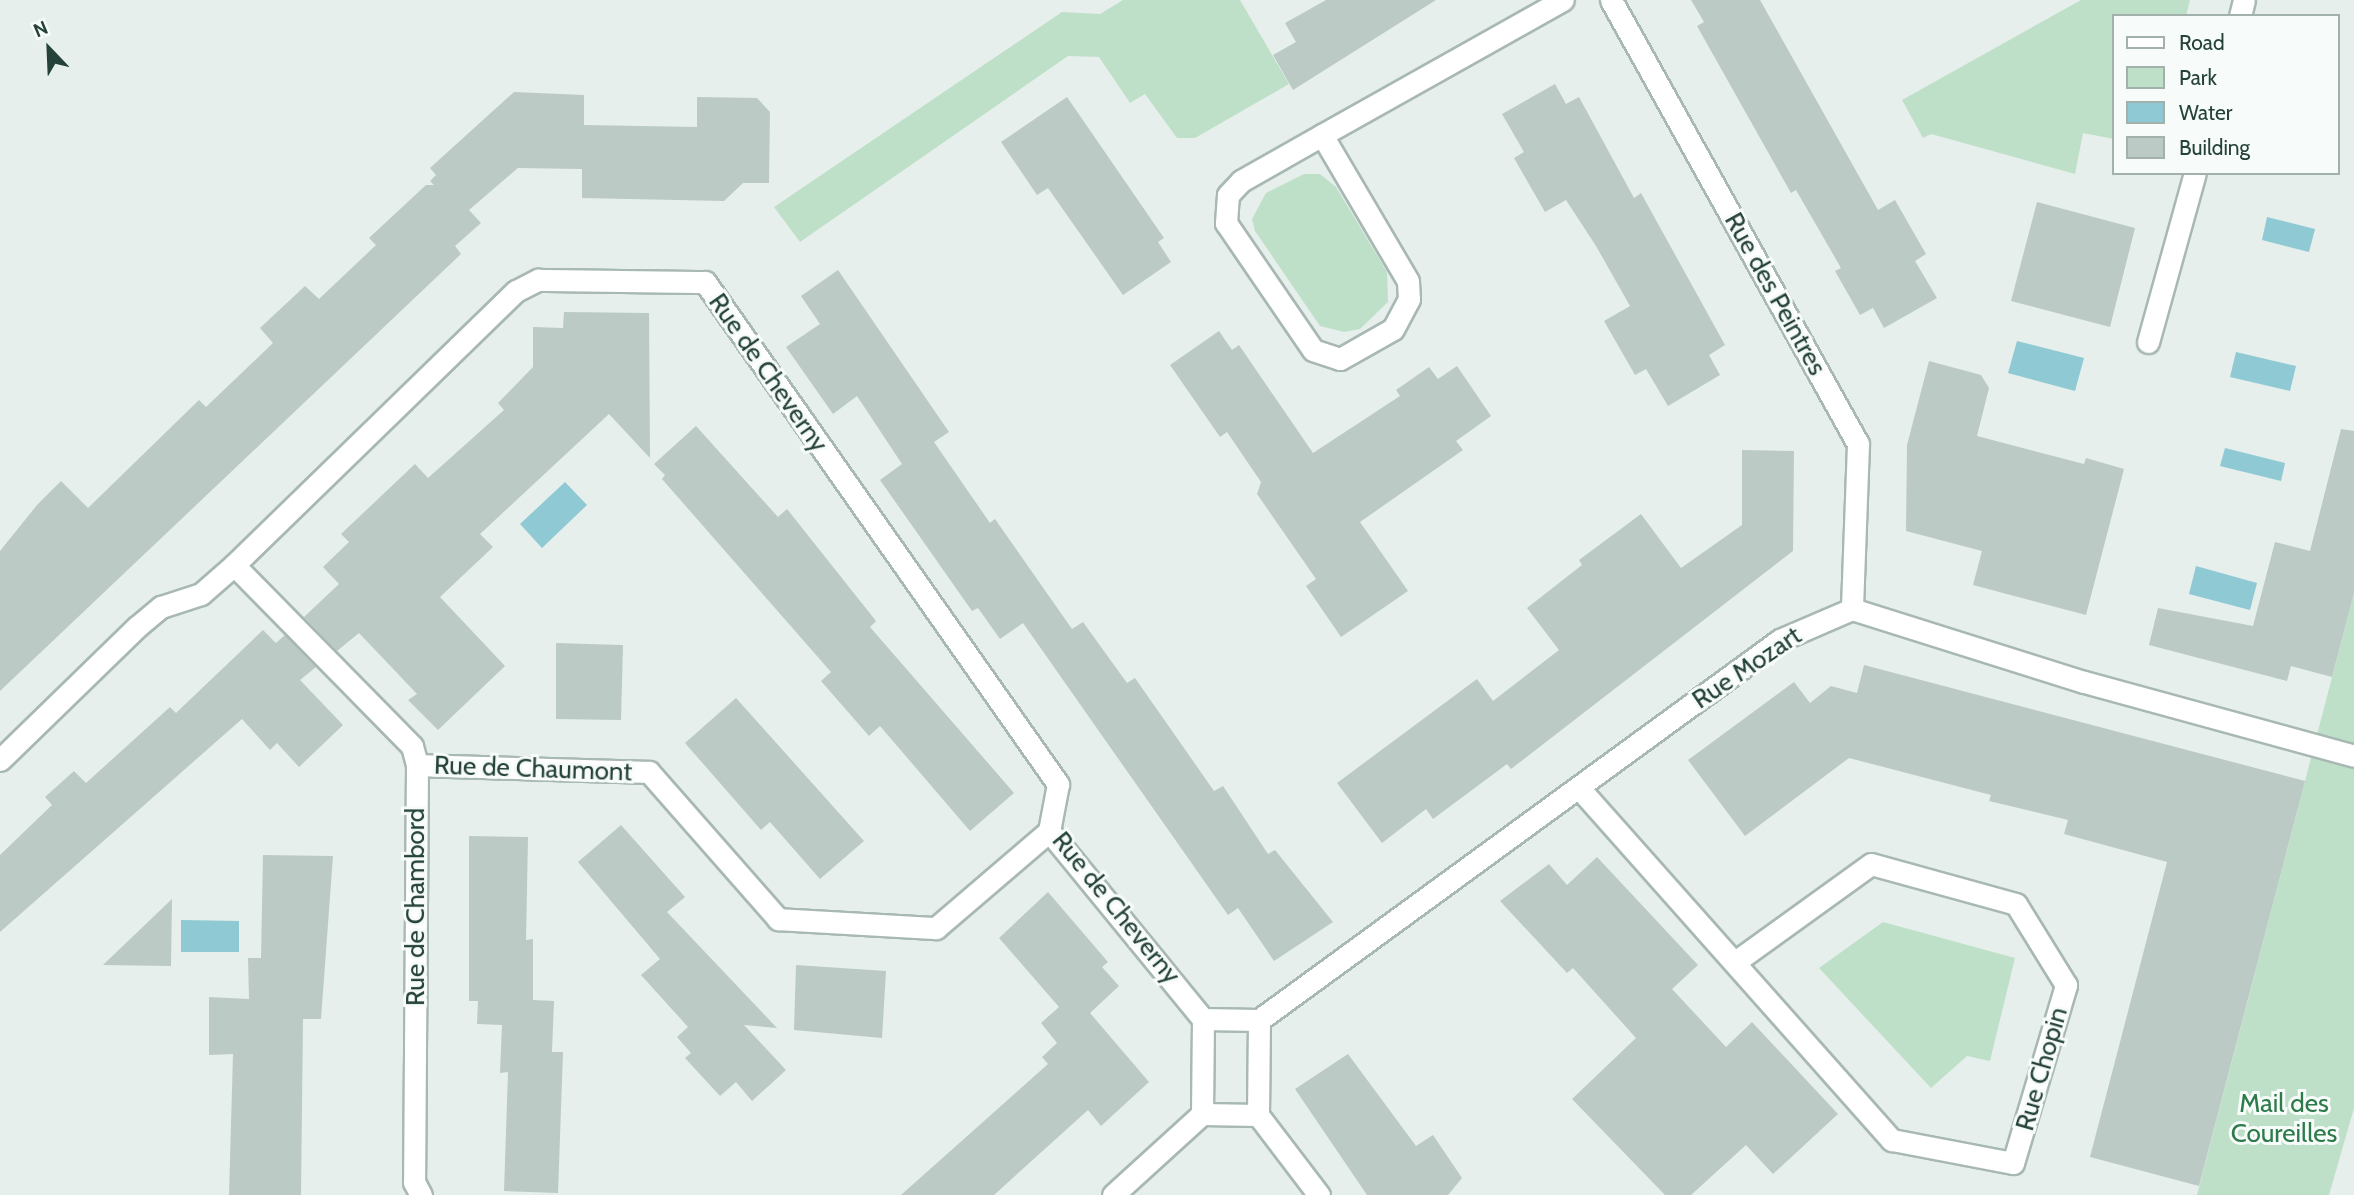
<!DOCTYPE html>
<html>
<head>
<meta charset="utf-8">
<style>
	body { margin:0 }
	#map { position:relative; width:2354px; height:1195px; overflow:hidden; background:#e6efeb; font-family:Cabin,sans-serif }
	div>[style] { position:absolute }
	.green>* { inset:0; background:#bfe0c8 }
	.water>* { inset:0; background:#8ec9d4 }
	.building>* { inset:0; background:#bbcac4 }
	.roads { filter:drop-shadow(2px 0 #a8b8b2) drop-shadow(-2px 0 #a8b8b2) drop-shadow(0 2px #a8b8b2) drop-shadow(0 -2px #a8b8b2) }
	.minor>* { height:21px; margin:-10.5px; padding:0 10.5px; transform-origin:10.5px; border-radius:10.5px; background:#fff }
	span { translate:-50% -50%; white-space:nowrap; text-align:center; line-height:1.15; -webkit-text-stroke:6px #f7fbf9; paint-order:stroke }
	.street-label { font-size:26px; color:#24423a }
	.park-label { font-size:26px; color:#2d7a4b }
	.legend { position:absolute; left:2112px; top:14px; width:228px; height:161px; box-sizing:border-box; background:#f7fbf9; border:2px solid #a3b1ad; margin:0; padding:9px 12px; list-style:none; font-size:21px; color:#24423a }
	.legend li { display:flex; align-items:center; gap:14px; height:35px }
	.legend b { width:35px; border:2px solid #a3b1ad }
	.north { position:absolute; left:14px; top:14px; width:70px; height:70px; -webkit-text-stroke:5px #f7fbf9; paint-order:stroke; rotate:337deg; font-size:19px; font-weight:700; line-height:28px; text-align:center; color:#24423a }
	.north::after { content:''; display:block; margin:auto; width:24px; height:32px; background:#24423a; clip-path:polygon(50% 0,100% 100%,50% 72%,0 100%) }
</style>
</head>
<body>
<div id="map">
	<div class="green">
		<div style="clip-path:polygon(1123px 0,1240px 0,1289px 84px,1195px 138px,1177px 138px,1145px 94px,1130px 103px,1099px 57px,1068px 56px,800px 242px,774px 207px,1062px 12px,1100px 14px)"></div>
		<div style="clip-path:polygon(2081px 0,2190px 0,2186px 16px,2114px 16px,2114px 139px,2083px 133px,2075px 174px,1931px 134px,1923px 138px,1902px 100px)"></div>
		<div style="clip-path:polygon(1304px 174px,1320px 174px,1336px 187px,1387px 272px,1388px 302px,1360px 329px,1344px 332px,1320px 326px,1255px 231px,1252px 219px,1266px 193px)"></div>
		<div style="clip-path:polygon(2354px 593px,2354px 1108px,2329px 1195px,2197px 1195px)"></div>
		<div style="clip-path:polygon(1883px 922px,2015px 958px,1990px 1061px,1967px 1056px,1931px 1088px,1819px 968px)"></div>
	</div>
	<div class="water">
		<div style="clip-path:polygon(2267px 217px,2315px 229px,2309px 252px,2262px 240px)"></div>
		<div style="clip-path:polygon(2017px 341px,2084px 358px,2075px 391px,2008px 373px)"></div>
		<div style="clip-path:polygon(2236px 352px,2296px 366px,2290px 391px,2230px 377px)"></div>
		<div style="clip-path:polygon(2225px 448px,2285px 463px,2281px 481px,2220px 466px)"></div>
		<div style="clip-path:polygon(565px 482px,587px 505px,542px 548px,520px 524px)"></div>
		<div style="clip-path:polygon(2196px 566px,2257px 583px,2250px 610px,2189px 594px)"></div>
		<div style="clip-path:polygon(181px 920px,239px 921px,239px 952px,181px 952px)"></div>
	</div>
	<div class="building">
		<div style="clip-path:polygon(1326px 0,1436px 0,1293px 90px,1273px 55px,1296px 42px,1285px 23px)"></div>
		<div style="clip-path:polygon(1691px 0,1760px 0,1878px 210px,1895px 200px,1926px 254px,1915px 261px,1937px 298px,1884px 328px,1873px 308px,1860px 315px,1835px 271px,1841px 268px,1796px 190px,1791px 193px,1697px 26px,1704px 22px)"></div>
		<div style="clip-path:polygon(1555px 84px,1566px 104px,1579px 97px,1634px 198px,1641px 193px,1725px 345px,1709px 355px,1720px 375px,1668px 406px,1646px 369px,1635px 375px,1604px 321px,1630px 306px,1596px 246px,1566px 200px,1545px 212px,1514px 158px,1524px 152px,1502px 114px)"></div>
		<div style="clip-path:polygon(514px 92px,584px 95px,584px 125px,697px 127px,697px 97px,757px 98px,770px 112px,769px 183px,743px 183px,724px 201px,582px 198px,582px 169px,518px 168px,469px 210px,481px 223px,455px 246px,461px 254px,0 691px,0 551px,37px 505px,61px 481px,88px 508px,199px 400px,206px 407px,273px 343px,260px 328px,305px 286px,319px 299px,376px 245px,369px 238px,426px 185px,434px 185px,430px 181px,436px 175px,430px 168px)"></div>
		<div style="clip-path:polygon(1067px 97px,1164px 238px,1158px 242px,1171px 262px,1123px 295px,1048px 188px,1037px 195px,1001px 142px)"></div>
		<div style="clip-path:polygon(2037px 202px,2135px 228px,2110px 327px,2011px 301px)"></div>
		<div style="clip-path:polygon(838px 270px,949px 432px,934px 442px,990px 523px,995px 519px,1072px 629px,1083px 622px,1127px 683px,1135px 678px,1214px 791px,1223px 786px,1268px 854px,1275px 850px,1333px 922px,1274px 961px,1238px 908px,1228px 915px,1023px 623px,1000px 639px,978px 608px,972px 611px,880px 480px,902px 464px,857px 396px,833px 414px,786px 347px,820px 324px,801px 296px)"></div>
		<div style="clip-path:polygon(564px 312px,649px 313px,650px 458px,609px 414px,480px 534px,493px 547px,440px 597px,505px 666px,438px 730px,408px 700px,417px 694px,359px 633px,337px 651px,304px 617px,339px 584px,323px 567px,349px 542px,341px 534px,415px 464px,428px 478px,504px 410px,498px 403px,533px 367px,533px 327px,563px 328px)"></div>
		<div style="clip-path:polygon(1219px 331px,1232px 350px,1239px 345px,1313px 453px,1400px 396px,1396px 390px,1429px 367px,1438px 379px,1457px 366px,1491px 416px,1456px 441px,1463px 450px,1360px 522px,1408px 591px,1341px 637px,1306px 586px,1316px 579px,1257px 494px,1261px 482px,1227px 432px,1220px 437px,1170px 365px)"></div>
		<div style="clip-path:polygon(1929px 361px,1981px 375px,1989px 388px,1977px 436px,2084px 464px,2086px 458px,2124px 469px,2086px 615px,1973px 585px,1982px 551px,1906px 531px,1907px 445px)"></div>
		<div style="clip-path:polygon(696px 426px,778px 517px,787px 509px,876px 621px,870px 627px,1014px 793px,970px 831px,880px 726px,869px 736px,821px 681px,831px 672px,662px 479px,665px 475px,654px 464px)"></div>
		<div style="clip-path:polygon(2341px 429px,2354px 431px,2354px 593px,2332px 677px,2291px 666px,2287px 681px,2149px 645px,2158px 608px,2253px 626px,2275px 542px,2310px 551px)"></div>
		<div style="clip-path:polygon(1742px 450px,1794px 451px,1793px 551px,1511px 769px,1507px 764px,1433px 819px,1426px 809px,1382px 843px,1337px 783px,1477px 679px,1493px 701px,1559px 650px,1527px 608px,1582px 565px,1579px 560px,1641px 514px,1681px 568px,1742px 525px)"></div>
		<div style="clip-path:polygon(263px 630px,276px 643px,285px 635px,316px 667px,300px 680px,343px 725px,299px 767px,277px 743px,270px 750px,242px 719px,0 932px,0 855px,52px 805px,45px 797px,74px 771px,86px 783px,170px 707px,176px 713px)"></div>
		<div style="clip-path:polygon(556px 643px,623px 645px,621px 720px,556px 719px)"></div>
		<div style="clip-path:polygon(1864px 665px,2305px 781px,2199px 1186px,2090px 1157px,2167px 862px,2064px 834px,2068px 820px,1989px 801px,1991px 795px,1849px 758px,1745px 836px,1688px 760px,1794px 682px,1810px 703px,1831px 686px,1857px 693px)"></div>
		<div style="clip-path:polygon(736px 698px,864px 841px,820px 879px,770px 822px,761px 830px,685px 743px)"></div>
		<div style="clip-path:polygon(621px 825px,685px 897px,667px 912px,777px 1028px,744px 1025px,786px 1070px,752px 1101px,736px 1082px,720px 1096px,685px 1058px,691px 1053px,677px 1037px,688px 1027px,641px 975px,660px 959px,578px 862px)"></div>
		<div style="clip-path:polygon(469px 836px,528px 837px,526px 940px,533px 939px,533px 1000px,554px 1001px,552px 1052px,563px 1052px,558px 1193px,504px 1191px,508px 1072px,500px 1073px,502px 1025px,477px 1024px,478px 1001px,469px 1001px)"></div>
		<div style="clip-path:polygon(263px 855px,333px 856px,321px 1019px,303px 1019px,301px 1195px,229px 1195px,233px 1054px,209px 1055px,209px 997px,249px 999px,248px 958px,261px 958px)"></div>
		<div style="clip-path:polygon(1597px 857px,1698px 965px,1672px 989px,1726px 1047px,1752px 1022px,1838px 1114px,1773px 1174px,1746px 1145px,1691px 1195px,1665px 1195px,1572px 1099px,1636px 1038px,1573px 968px,1567px 973px,1500px 901px,1549px 864px,1567px 885px)"></div>
		<div style="clip-path:polygon(1048px 892px,1108px 962px,1102px 967px,1119px 986px,1090px 1013px,1149px 1082px,1101px 1126px,1088px 1110px,994px 1195px,901px 1195px,1048px 1064px,1042px 1057px,1057px 1043px,1041px 1023px,1059px 1007px,999px 938px)"></div>
		<div style="clip-path:polygon(172px 899px,171px 966px,103px 965px)"></div>
		<div style="clip-path:polygon(796px 965px,886px 971px,882px 1038px,794px 1030px)"></div>
		<div style="clip-path:polygon(1348px 1054px,1416px 1146px,1433px 1135px,1462px 1178px,1448px 1195px,1367px 1195px,1295px 1089px)"></div>
	</div>
	<div class="roads">
		<div class="minor">
			<div style="left:1611px;top:0;width:508px;rotate:60.91deg"></div>
			<div style="left:1858px;top:444px;width:165px;rotate:92.1deg"></div>
			<div style="left:2240px;top:16px;width:16px;rotate:-76deg"></div>
			<div style="left:1322px;top:135px;width:169px;rotate:59.5deg"></div>
			<div style="left:1408px;top:281px;width:18px;rotate:87deg"></div>
			<div style="left:1409px;top:299px;width:34px;rotate:118deg"></div>
			<div style="left:1393px;top:329px;width:61px;rotate:150.5deg"></div>
			<div style="left:1340px;top:359px;width:28px;rotate:-162deg"></div>
			<div style="left:1313px;top:350px;width:154px;rotate:-124.4deg"></div>
			<div style="left:1226px;top:223px;width:28px;rotate:-86deg"></div>
			<div style="left:1228px;top:195px;width:19px;rotate:-47deg"></div>
			<div style="left:1241px;top:181px;width:93px;rotate:-29.6deg"></div>
			<div style="left:1322px;top:135px;width:276px;rotate:-29.3deg"></div>
			<div style="left:2148px;top:342px;width:175px;rotate:-74.5deg"></div>
			<div style="left:234px;top:565px;width:254px;rotate:45.5deg"></div>
			<div style="left:412px;top:746px;width:20px;rotate:75deg"></div>
			<div style="left:417px;top:765px;width:417px;rotate:90.4deg"></div>
			<div style="left:414px;top:1182px;width:15px;rotate:62deg"></div>
			<div style="left:0;top:760px;width:192px;rotate:-44.2deg"></div>
			<div style="left:138px;top:626px;width:30px;rotate:-40deg"></div>
			<div style="left:161px;top:607px;width:42px;rotate:-18deg"></div>
			<div style="left:201px;top:594px;width:44px;rotate:-41.3deg"></div>
			<div style="left:234px;top:565px;width:393px;rotate:-44.2deg"></div>
			<div style="left:516px;top:291px;width:25px;rotate:-27deg"></div>
			<div style="left:538px;top:280px;width:167px;rotate:0.7deg"></div>
			<div style="left:705px;top:282px;width:614px;rotate:54.89deg"></div>
			<div style="left:1058px;top:784px;width:48px;rotate:100.8deg"></div>
			<div style="left:1049px;top:831px;width:243px;rotate:50.7deg"></div>
			<div style="left:417px;top:765px;width:232px;rotate:1.7deg"></div>
			<div style="left:649px;top:772px;width:196px;rotate:48.7deg"></div>
			<div style="left:778px;top:919px;width:158px;rotate:3.3deg"></div>
			<div style="left:936px;top:928px;width:149px;rotate:-40.6deg"></div>
			<div style="left:1579px;top:788px;width:471px;rotate:48.4deg"></div>
			<div style="left:1892px;top:1140px;width:123px;rotate:10.8deg"></div>
			<div style="left:2013px;top:1163px;width:186px;rotate:-73.4deg"></div>
			<div style="left:2066px;top:985px;width:95px;rotate:-121.7deg"></div>
			<div style="left:2016px;top:904px;width:150px;rotate:-164.6deg"></div>
			<div style="left:1871px;top:864px;width:168px;rotate:144.2deg"></div>
			<div style="left:1203px;top:1019px;width:56px;rotate:1deg"></div>
			<div style="left:1259px;top:1020px;width:95px;rotate:90.6deg"></div>
			<div style="left:1258px;top:1115px;width:56px;rotate:-179deg"></div>
			<div style="left:1202px;top:1114px;width:95px;rotate:-89.4deg"></div>
			<div style="left:1259px;top:1020px;width:645px;rotate:-36.11deg"></div>
			<div style="left:1780px;top:640px;width:78px;rotate:-23.3deg"></div>
			<div style="left:1852px;top:609px;width:243px;rotate:17.5deg"></div>
			<div style="left:2084px;top:682px;width:280px;rotate:15.3deg"></div>
			<div style="left:1258px;top:1115px;width:101px;rotate:52.7deg"></div>
			<div style="left:1113px;top:1195px;width:120px;rotate:-42.3deg"></div>
		</div>
	</div>
	<div class="street-label">
		<span style="left:1775px;top:294px;rotate:61deg">Rue des Peintres</span>
		<span style="left:768px;top:373px;rotate:55deg">Rue de Cheverny</span>
		<span style="left:1747px;top:668px;rotate:-34deg">Rue Mozart</span>
		<span style="left:533px;top:769px;rotate:2deg">Rue de Chaumont</span>
		<span style="left:416px;top:907px;rotate:-90deg">Rue de Chambord</span>
		<span style="left:1116px;top:908px;rotate:51deg">Rue de Cheverny</span>
		<span style="left:2042px;top:1069px;rotate:-74deg">Rue Chopin</span>
	</div>
	<div class="park-label">
		<span style="left:2284px;top:1119px">Mail des<br>Coureilles</span>
	</div>
	<ul class="legend">
	<li><b style="height:9px;background:#fff"></b>Road</li>
	<li><b style="height:19px;background:#bfe0c8"></b>Park</li>
	<li><b style="height:19px;background:#8ec9d4"></b>Water</li>
	<li><b style="height:19px;background:#bbcac4"></b>Building</li>
	</ul>
	<div class="north">N</div>
</div>
</body>
</html>
